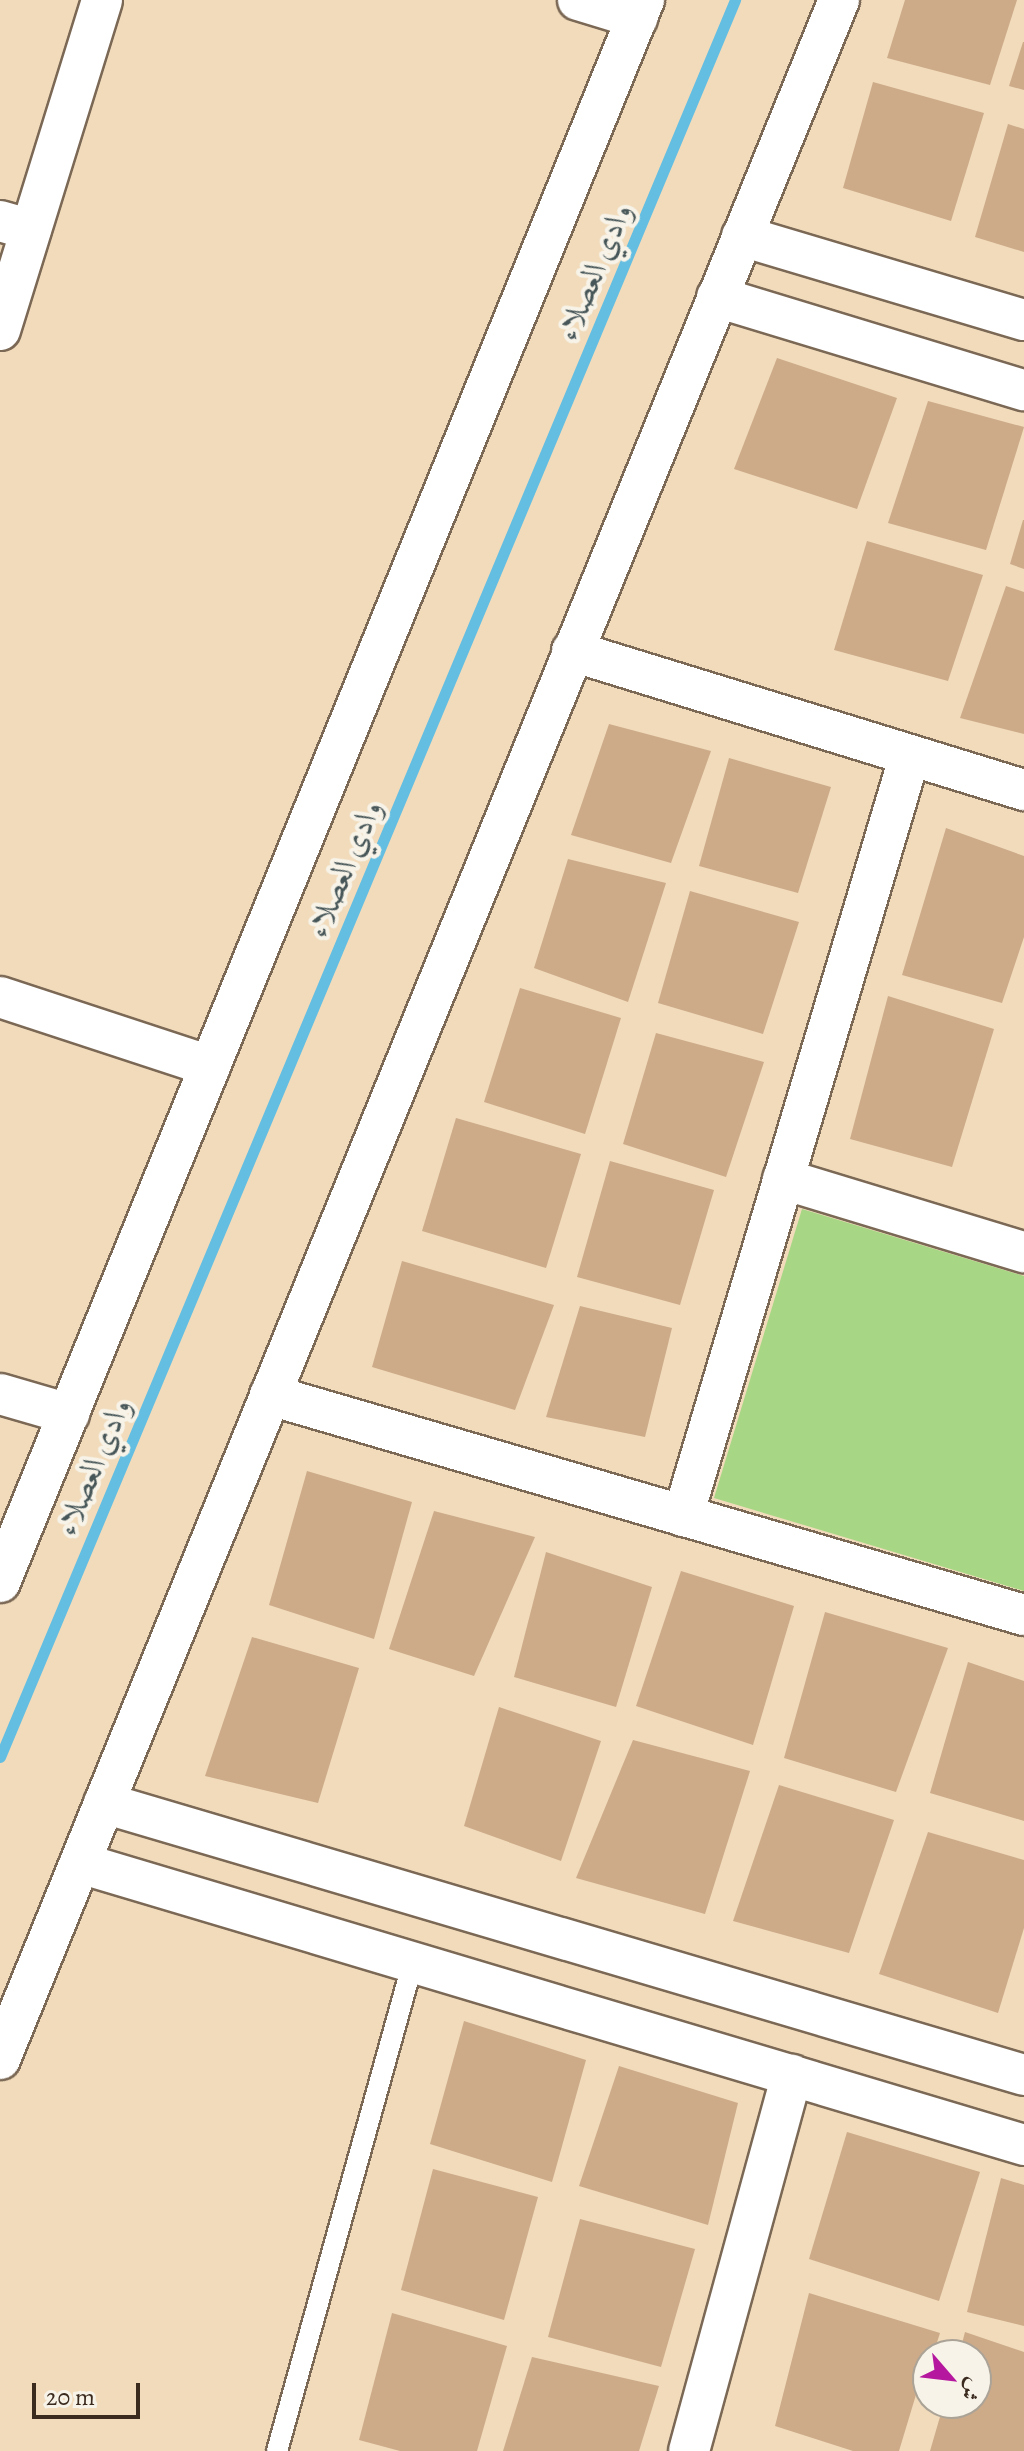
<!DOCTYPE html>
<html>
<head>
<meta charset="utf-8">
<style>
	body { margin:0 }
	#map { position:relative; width:1024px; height:2451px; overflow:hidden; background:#f1dbbb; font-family:Alegreya,Amiri,serif }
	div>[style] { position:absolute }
	.green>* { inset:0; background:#a7d785 }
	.stream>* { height:11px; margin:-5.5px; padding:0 5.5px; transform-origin:5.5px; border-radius:5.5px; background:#64bee1 }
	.building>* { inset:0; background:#cdab89 }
	.roads { filter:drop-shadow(2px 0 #7b6855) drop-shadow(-2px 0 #7b6855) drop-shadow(0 2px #7b6855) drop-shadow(0 -2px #7b6855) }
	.service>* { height:20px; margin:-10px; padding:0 10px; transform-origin:10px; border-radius:10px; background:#fff }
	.minor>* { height:40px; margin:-20px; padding:0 20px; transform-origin:20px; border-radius:20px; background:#fff }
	span { translate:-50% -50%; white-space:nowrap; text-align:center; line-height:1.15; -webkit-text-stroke:8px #f7f3e8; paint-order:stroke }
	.water-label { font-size:32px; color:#475658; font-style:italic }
	.north { position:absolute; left:912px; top:2339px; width:80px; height:80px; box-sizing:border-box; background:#f7f3e8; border:2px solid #aca397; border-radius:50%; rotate:118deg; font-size:22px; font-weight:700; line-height:32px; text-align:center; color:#3b2a1e }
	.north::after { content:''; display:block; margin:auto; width:28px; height:36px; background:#b5179e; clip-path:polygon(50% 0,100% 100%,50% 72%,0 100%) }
	.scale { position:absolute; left:32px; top:2383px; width:108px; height:36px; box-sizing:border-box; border:4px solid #3b2a1e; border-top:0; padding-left:10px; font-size:24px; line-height:28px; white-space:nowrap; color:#3b2a1e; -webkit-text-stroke:6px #f7f3e8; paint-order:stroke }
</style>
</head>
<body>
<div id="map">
	<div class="green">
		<div style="clip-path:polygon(802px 1209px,1024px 1276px,1024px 1591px,714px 1498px)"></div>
	</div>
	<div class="stream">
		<div style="left:0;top:1757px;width:1905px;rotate:-67.3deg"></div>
	</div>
	<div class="building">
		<div style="clip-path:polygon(905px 0,1017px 0,990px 85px,887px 58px)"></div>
		<div style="clip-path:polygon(1023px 42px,1024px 42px,1024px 90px,1009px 86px)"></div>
		<div style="clip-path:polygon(873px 82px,984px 113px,951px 221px,843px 188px)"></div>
		<div style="clip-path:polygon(1008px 124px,1024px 129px,1024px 252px,975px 237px)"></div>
		<div style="clip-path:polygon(777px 358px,897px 398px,857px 509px,734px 469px)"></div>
		<div style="clip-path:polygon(928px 401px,1024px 427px,986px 550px,888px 523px)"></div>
		<div style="clip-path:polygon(1023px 520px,1024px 520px,1024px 569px,1010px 564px)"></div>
		<div style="clip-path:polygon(867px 541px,983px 575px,948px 681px,834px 650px)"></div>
		<div style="clip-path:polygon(1006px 586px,1024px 592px,1024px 734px,960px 718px)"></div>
		<div style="clip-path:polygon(609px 724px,711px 751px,671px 863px,571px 835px)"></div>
		<div style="clip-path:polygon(729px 758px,831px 787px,798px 893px,699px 866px)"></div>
		<div style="clip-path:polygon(946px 828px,1024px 856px,1024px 937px,1002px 1003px,902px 975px)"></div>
		<div style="clip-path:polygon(568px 859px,666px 883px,628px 1002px,534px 968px)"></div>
		<div style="clip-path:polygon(690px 891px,799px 922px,763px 1034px,658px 1003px)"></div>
		<div style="clip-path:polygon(520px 988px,621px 1018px,585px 1134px,484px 1102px)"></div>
		<div style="clip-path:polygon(888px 996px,994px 1029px,952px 1167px,850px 1139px)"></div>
		<div style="clip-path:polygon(656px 1033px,764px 1062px,726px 1177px,623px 1144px)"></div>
		<div style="clip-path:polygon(456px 1118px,581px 1154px,546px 1268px,422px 1231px)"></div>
		<div style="clip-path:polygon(610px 1161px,714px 1190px,680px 1305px,577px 1277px)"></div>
		<div style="clip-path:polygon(402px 1261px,554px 1305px,515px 1410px,372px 1367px)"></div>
		<div style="clip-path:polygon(580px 1306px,672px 1328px,645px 1437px,546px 1417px)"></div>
		<div style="clip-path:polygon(307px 1471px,412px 1502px,374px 1639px,269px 1605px)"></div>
		<div style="clip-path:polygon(434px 1511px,535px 1537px,474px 1676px,389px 1649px)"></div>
		<div style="clip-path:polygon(546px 1552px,652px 1587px,616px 1707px,514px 1677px)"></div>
		<div style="clip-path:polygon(681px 1571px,794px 1606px,753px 1745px,636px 1706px)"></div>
		<div style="clip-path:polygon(825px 1612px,948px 1648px,896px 1792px,784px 1758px)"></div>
		<div style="clip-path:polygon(252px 1637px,359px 1668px,318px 1803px,205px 1776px)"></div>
		<div style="clip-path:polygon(968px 1662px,1024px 1681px,1024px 1821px,930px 1793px)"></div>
		<div style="clip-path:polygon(499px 1707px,601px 1741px,561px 1861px,464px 1826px)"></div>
		<div style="clip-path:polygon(633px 1740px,750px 1771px,705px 1914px,576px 1878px)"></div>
		<div style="clip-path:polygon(779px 1785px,894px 1820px,849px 1953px,733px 1921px)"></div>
		<div style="clip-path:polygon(928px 1832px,1024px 1860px,1024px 1928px,998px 2013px,879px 1974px)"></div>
		<div style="clip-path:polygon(464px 2021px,586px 2060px,552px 2182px,430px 2144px)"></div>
		<div style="clip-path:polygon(619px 2066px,738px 2103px,708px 2225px,579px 2186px)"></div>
		<div style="clip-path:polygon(847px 2132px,980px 2172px,939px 2301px,809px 2259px)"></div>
		<div style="clip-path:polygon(433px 2169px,538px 2197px,504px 2320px,401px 2290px)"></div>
		<div style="clip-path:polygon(1001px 2178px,1024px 2185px,1024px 2326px,967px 2312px)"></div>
		<div style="clip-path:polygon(580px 2219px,695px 2249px,661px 2367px,548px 2337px)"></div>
		<div style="clip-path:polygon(809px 2293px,940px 2333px,933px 2355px,928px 2355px,899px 2451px,853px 2451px,775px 2426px)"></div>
		<div style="clip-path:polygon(392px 2313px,507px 2346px,477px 2451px,400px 2451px,359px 2440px)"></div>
		<div style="clip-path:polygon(965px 2332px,1024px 2352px,1024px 2451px,930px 2451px,944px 2403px,976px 2403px,976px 2355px,959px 2355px)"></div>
		<div style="clip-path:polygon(532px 2357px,659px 2386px,639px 2451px,503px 2451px)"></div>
	</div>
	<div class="roads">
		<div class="service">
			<div style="left:277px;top:2451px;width:508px;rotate:-74.46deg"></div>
		</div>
		<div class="minor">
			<div style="left:578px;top:0;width:62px;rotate:17deg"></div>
			<div style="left:0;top:221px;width:32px;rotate:16deg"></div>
			<div style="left:742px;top:236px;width:294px;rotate:16.6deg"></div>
			<div style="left:717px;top:297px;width:321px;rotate:16.9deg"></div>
			<div style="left:0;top:330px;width:345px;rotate:-72.8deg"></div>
			<div style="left:572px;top:651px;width:473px;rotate:17.1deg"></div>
			<div style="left:0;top:997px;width:221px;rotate:18.2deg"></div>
			<div style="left:783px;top:1179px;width:252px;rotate:16.9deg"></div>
			<div style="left:0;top:1394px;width:72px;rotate:16.2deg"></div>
			<div style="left:270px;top:1395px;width:785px;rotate:16.27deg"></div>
			<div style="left:683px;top:1516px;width:794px;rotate:-73.39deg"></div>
			<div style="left:0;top:1582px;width:1708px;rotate:-67.85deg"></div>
			<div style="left:104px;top:1803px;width:959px;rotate:16.47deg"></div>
			<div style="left:80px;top:1863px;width:985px;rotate:16.63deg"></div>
			<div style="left:0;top:2059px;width:2223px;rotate:-67.83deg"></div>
			<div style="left:689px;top:2451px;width:390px;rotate:-74.7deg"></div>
		</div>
	</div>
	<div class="water-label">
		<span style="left:594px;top:271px;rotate:-67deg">وادي العصلاء</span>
		<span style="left:344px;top:868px;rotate:-67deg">وادي العصلاء</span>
		<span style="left:93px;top:1466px;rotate:-67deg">وادي العصلاء</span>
	</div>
	<div class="north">ش</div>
	<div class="scale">20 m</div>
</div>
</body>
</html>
